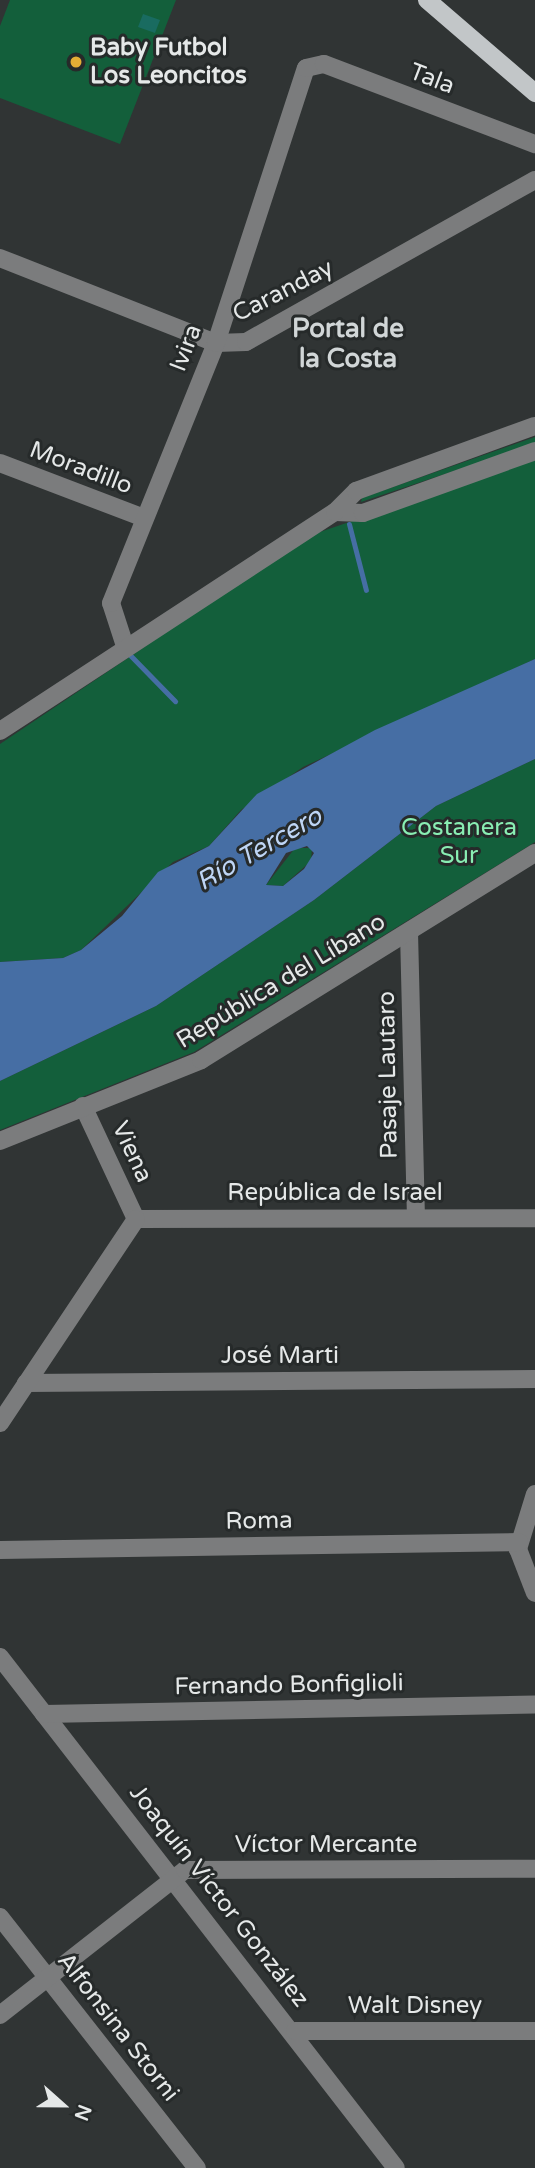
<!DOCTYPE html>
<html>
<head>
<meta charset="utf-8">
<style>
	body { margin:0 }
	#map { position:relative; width:535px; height:2168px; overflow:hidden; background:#303434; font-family:"Varela Round",sans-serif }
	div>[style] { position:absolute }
	.green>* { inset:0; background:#135f3b }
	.water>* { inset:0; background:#466ea4 }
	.stream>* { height:5px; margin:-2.5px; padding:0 2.5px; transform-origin:2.5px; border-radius:2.5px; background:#466ea4 }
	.building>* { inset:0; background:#196b60 }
	.minor>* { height:18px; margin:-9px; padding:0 9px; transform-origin:9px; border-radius:9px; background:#7b7c7d }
	.major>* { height:18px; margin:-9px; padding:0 9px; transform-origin:9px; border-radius:9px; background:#c2c6c8 }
	.dots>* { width:19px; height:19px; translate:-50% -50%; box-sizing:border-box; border:4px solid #262a2a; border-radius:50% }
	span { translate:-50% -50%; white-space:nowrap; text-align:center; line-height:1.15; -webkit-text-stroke:6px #262a2a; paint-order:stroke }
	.poi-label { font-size:24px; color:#e5e8e8; font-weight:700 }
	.left { translate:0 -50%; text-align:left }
	.street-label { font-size:24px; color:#e5e8e8 }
	.park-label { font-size:24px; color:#89eeb3 }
	.neighbourhood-label { font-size:26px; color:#d1d6d7; font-weight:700 }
	.water-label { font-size:26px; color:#bed5f5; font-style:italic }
	.north { position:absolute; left:28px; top:2070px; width:70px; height:70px; -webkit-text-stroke:5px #262a2a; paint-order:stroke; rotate:111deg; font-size:19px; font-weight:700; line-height:28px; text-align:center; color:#e5e8e8 }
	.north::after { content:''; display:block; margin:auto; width:24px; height:32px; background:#e5e8e8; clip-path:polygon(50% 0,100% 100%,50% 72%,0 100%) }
</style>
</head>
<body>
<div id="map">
	<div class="green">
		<div style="clip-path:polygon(10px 0,176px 0,120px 144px,0 98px,0 26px)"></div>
		<div style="clip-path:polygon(535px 437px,535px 444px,361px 502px,362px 498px)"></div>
		<div style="clip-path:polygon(535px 459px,535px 659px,303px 767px,241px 810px,209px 846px,173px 862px,81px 950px,63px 958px,0 962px,0 744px,311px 535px)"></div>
		<div style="clip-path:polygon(535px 759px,535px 842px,194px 1052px,0 1130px,0 1081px,156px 1006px,314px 900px,436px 806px)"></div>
		<div style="clip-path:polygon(295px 848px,312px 848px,311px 861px,283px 886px,266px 885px)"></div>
	</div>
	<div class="water">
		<div style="clip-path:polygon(evenodd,535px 659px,535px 759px,436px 806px,314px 900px,156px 1006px,0 1081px,0 962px,63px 958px,81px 950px,122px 916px,158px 872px,209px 846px,257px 794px,375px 730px,535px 659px,307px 846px,314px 853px,304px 869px,283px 886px,266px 885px,286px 853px,307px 846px)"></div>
	</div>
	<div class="stream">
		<div style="left:349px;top:524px;width:68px;rotate:75.6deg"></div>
		<div style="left:129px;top:654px;width:66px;rotate:45.6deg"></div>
	</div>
	<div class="building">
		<div style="clip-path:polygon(143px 14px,160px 20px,155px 33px,138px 27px)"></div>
	</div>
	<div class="minor">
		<div style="left:0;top:258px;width:232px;rotate:21.5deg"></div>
		<div style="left:216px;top:343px;width:30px;rotate:-2deg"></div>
		<div style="left:246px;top:342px;width:331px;rotate:-29.3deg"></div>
		<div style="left:0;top:463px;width:154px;rotate:20.9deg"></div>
		<div style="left:335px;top:512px;width:28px;rotate:2deg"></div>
		<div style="left:363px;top:513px;width:183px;rotate:-19.8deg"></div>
		<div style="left:125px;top:646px;width:45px;rotate:-108deg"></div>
		<div style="left:111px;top:603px;width:280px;rotate:-68deg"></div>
		<div style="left:216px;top:343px;width:289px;rotate:-71.9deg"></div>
		<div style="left:306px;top:68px;width:18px;rotate:-13deg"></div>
		<div style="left:324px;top:64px;width:226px;rotate:20.8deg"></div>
		<div style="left:0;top:731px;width:400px;rotate:-33.2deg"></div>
		<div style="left:335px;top:512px;width:30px;rotate:-45deg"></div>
		<div style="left:356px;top:491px;width:190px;rotate:-20deg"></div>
		<div style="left:409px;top:932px;width:285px;rotate:88.6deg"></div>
		<div style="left:83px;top:1106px;width:125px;rotate:64.9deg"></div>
		<div style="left:0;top:1141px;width:217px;rotate:-21.9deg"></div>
		<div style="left:201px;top:1060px;width:393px;rotate:-31.8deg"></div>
		<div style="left:136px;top:1219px;width:399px;rotate:-0.1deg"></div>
		<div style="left:26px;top:1383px;width:509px;rotate:-0.45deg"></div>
		<div style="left:0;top:1423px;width:245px;rotate:-56.3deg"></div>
		<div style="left:535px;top:1494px;width:58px;rotate:107.2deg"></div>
		<div style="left:518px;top:1549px;width:47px;rotate:68.9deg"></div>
		<div style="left:0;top:1550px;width:519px;rotate:-0.88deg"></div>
		<div style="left:0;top:1657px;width:646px;rotate:52.23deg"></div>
		<div style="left:44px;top:1714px;width:491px;rotate:-1.1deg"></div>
		<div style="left:0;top:1917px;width:319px;rotate:51.9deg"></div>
		<div style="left:0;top:2015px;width:235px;rotate:-38.1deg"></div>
		<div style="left:185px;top:1870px;width:350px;rotate:-0.2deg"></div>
		<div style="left:295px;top:2031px;width:240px"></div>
	</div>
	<div class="major">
		<div style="left:427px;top:0;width:143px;rotate:40.7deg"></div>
	</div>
	<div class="dots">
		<div style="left:76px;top:62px;background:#e4ae35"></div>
	</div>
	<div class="poi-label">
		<span class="left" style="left:90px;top:62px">Baby Futbol<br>Los Leoncitos</span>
	</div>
	<div class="street-label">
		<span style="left:432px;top:79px;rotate:21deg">Tala</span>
		<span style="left:283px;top:291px;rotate:-27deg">Caranday</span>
		<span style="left:186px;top:348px;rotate:-69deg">Ivira</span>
		<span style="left:81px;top:468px;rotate:21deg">Moradillo</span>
		<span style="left:281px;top:981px;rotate:-31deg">República del Líbano</span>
		<span style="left:388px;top:1075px;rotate:-91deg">Pasaje Lautaro</span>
		<span style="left:132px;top:1152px;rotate:65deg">Viena</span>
		<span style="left:335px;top:1193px">República de Israel</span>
		<span style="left:280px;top:1356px">José Marti</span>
		<span style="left:259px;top:1521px;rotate:-1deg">Roma</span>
		<span style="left:289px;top:1685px;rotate:-1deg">Fernando Bonfiglioli</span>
		<span style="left:326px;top:1845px">Víctor Mercante</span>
		<span style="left:219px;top:1896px;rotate:52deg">Joaquín Víctor González</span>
		<span style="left:415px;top:2006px">Walt Disney</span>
		<span style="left:118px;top:2027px;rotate:52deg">Alfonsina Storni</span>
	</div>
	<div class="park-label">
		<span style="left:459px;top:842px">Costanera<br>Sur</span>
	</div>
	<div class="neighbourhood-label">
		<span style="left:348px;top:344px">Portal de<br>la Costa</span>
	</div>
	<div class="water-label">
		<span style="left:259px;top:849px;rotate:-30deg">Río Tercero</span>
	</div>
	<div class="north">N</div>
</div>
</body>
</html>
